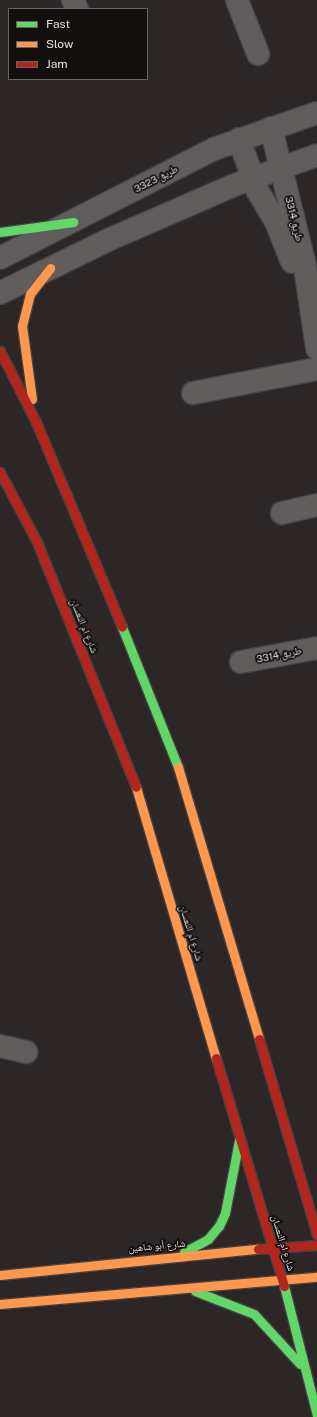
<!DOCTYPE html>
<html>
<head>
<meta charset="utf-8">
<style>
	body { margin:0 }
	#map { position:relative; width:317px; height:1417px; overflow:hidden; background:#2c2627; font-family:"Public Sans","Noto Naskh Arabic",sans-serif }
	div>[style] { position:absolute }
	.roads { filter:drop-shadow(1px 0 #464243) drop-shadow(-1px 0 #464243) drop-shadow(0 1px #464243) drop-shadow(0 -1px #464243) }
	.street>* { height:22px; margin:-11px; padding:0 11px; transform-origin:11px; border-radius:11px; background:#615d5d }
	.fast>* { height:9px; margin:-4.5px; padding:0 4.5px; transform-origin:4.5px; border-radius:4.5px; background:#63d668 }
	.slow>* { height:9px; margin:-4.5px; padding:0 4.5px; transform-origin:4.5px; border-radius:4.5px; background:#ff974d }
	.jam>* { height:9px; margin:-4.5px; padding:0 4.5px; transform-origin:4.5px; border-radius:4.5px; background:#b3261e }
	span { translate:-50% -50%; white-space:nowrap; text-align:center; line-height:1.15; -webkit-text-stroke:3.5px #130f0f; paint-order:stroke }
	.street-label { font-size:10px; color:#e7e0e1 }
	.legend { position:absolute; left:8px; top:8px; width:140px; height:72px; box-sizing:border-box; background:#130f0f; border:1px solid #686363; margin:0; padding:5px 7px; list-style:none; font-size:12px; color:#e7e0e1 }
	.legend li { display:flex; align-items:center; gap:8px; height:20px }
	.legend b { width:20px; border:1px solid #686363 }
</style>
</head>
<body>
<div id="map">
	<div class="roads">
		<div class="street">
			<div style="left:73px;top:0;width:10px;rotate:66deg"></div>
			<div style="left:237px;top:0;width:58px;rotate:68.7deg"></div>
			<div style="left:271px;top:128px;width:137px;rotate:76.1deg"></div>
			<div style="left:304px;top:261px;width:88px;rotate:81.5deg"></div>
			<div style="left:239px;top:139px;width:54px;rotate:70.6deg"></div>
			<div style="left:257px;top:190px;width:37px;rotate:59deg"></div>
			<div style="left:276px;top:222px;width:43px;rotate:68.2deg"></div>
			<div style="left:0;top:258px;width:240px;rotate:-27deg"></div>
			<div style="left:214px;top:149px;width:109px;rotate:-19.3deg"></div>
			<div style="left:0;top:293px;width:120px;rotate:-26.1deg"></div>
			<div style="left:108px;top:240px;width:135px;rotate:-23.5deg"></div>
			<div style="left:232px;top:186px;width:90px;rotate:-20deg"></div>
			<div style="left:193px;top:393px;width:126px;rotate:-11deg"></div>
			<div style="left:282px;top:513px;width:36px;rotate:-13deg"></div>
			<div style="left:241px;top:662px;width:77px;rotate:-10.4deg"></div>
			<div style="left:0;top:1046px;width:27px;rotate:13deg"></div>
		</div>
		<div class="fast">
			<div style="left:0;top:232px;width:74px;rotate:-7.8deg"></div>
			<div style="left:122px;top:627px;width:151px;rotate:68.2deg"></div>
			<div style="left:184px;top:1252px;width:27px;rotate:-28deg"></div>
			<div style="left:208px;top:1239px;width:17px;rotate:-50deg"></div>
			<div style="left:219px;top:1226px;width:14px;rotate:-65deg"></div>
			<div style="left:225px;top:1213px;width:74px;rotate:-79.1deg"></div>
			<div style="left:284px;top:1286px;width:133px;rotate:75.7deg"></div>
			<div style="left:195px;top:1291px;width:63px;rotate:21.3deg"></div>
			<div style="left:254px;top:1314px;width:68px;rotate:47.4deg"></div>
		</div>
		<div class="slow">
			<div style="left:32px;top:399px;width:74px;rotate:-97.8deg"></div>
			<div style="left:22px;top:326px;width:33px;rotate:-76deg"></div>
			<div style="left:30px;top:294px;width:33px;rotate:-52deg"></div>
			<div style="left:178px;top:767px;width:284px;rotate:73.4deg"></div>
			<div style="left:136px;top:787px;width:283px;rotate:73.6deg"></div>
			<div style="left:0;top:1275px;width:259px;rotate:-5.8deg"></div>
			<div style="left:0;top:1304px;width:318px;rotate:-4.9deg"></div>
		</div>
		<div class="jam">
			<div style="left:0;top:351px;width:80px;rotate:63.1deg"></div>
			<div style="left:36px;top:422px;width:222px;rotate:67.2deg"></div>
			<div style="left:0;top:472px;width:79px;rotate:62.1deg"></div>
			<div style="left:37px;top:542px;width:264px;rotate:68deg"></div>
			<div style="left:259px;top:1039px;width:204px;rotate:73.5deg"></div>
			<div style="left:216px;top:1058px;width:238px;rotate:73.4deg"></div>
			<div style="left:258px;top:1249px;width:59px;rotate:-3.9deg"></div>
		</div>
	</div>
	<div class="street-label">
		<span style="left:156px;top:179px;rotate:-27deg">طريق 3323</span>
		<span style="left:294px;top:219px;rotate:76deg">طريق 3314</span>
		<span style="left:84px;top:626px;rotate:68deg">شارع ام النعسان</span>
		<span style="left:279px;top:655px;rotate:-11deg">طريق 3314</span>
		<span style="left:191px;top:933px;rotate:73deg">شارع ام النعسان</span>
		<span style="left:283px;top:1243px;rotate:73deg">شارع ام النعسان</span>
		<span style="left:157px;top:1246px;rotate:-5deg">شارع أبو شاهين</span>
	</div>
	<ul class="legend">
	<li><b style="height:5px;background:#63d668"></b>Fast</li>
	<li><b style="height:5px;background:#ff974d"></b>Slow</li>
	<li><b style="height:5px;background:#b3261e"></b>Jam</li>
	</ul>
</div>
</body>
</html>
